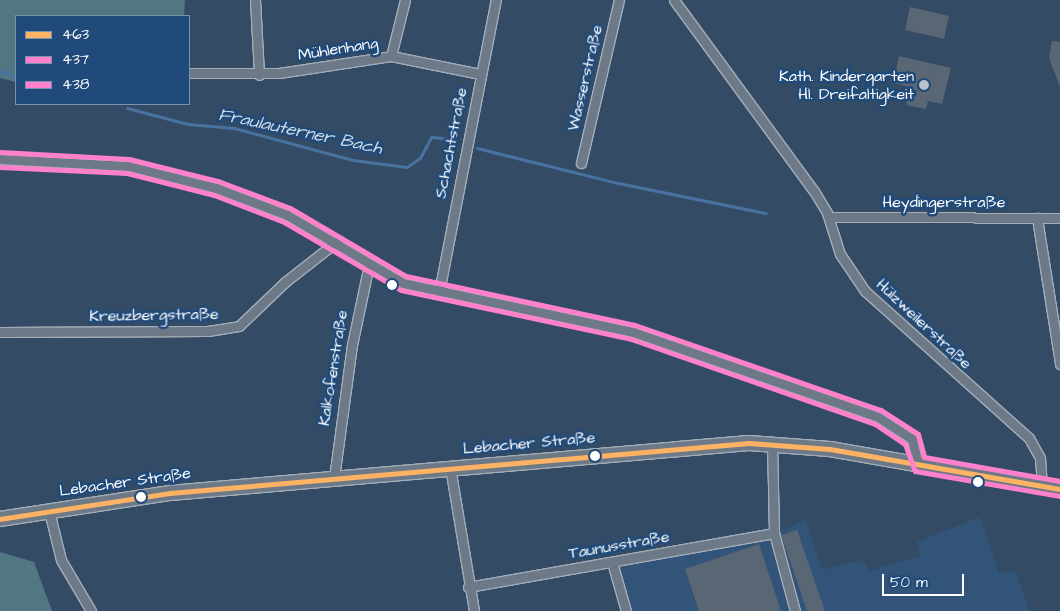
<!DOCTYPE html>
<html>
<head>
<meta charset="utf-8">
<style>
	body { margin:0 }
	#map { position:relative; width:1060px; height:611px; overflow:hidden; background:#344b65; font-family:"Architects Daughter",sans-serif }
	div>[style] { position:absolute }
	.built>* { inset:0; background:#315478 }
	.green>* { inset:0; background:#507782 }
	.stream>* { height:3px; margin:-1.5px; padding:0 1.5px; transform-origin:1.5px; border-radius:1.5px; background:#48729f }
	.building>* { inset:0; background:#596673 }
	.roads { filter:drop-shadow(1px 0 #a4aeba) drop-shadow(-1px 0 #a4aeba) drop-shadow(0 1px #a4aeba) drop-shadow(0 -1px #a4aeba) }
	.minor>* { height:9px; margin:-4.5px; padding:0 4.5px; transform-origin:4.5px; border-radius:4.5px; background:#6d7986 }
	.primary>* { height:14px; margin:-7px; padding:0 7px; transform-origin:7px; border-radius:7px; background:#6d7986 }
	.bus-1>* { height:5px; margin:-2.5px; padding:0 2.5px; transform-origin:2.5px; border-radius:2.5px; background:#fdb264 }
	.bus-2>* { height:5px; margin:-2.5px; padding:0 2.5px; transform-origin:2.5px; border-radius:2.5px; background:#ff80cb }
	.bus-3>* { height:5px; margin:-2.5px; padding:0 2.5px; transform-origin:2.5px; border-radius:2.5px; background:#ff80cb }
	.dots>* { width:14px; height:14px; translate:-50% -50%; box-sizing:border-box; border:2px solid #1f4a7a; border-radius:50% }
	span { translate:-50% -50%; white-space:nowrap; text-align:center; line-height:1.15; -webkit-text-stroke:5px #1f4a7a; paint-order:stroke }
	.street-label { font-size:16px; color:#fff }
	.poi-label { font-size:16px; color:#fff }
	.right { translate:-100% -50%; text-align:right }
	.water-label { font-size:18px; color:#d2dde8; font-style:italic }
	.legend { position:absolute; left:15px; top:15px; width:175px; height:90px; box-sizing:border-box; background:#1f4a7a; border:1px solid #7992af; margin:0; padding:6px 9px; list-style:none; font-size:15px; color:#fff }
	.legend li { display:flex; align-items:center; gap:10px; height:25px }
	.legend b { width:25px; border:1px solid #7992af }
	.scale { position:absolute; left:882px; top:574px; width:82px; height:22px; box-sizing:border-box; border:2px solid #fff; border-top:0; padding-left:6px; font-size:15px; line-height:18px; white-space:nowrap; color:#fff; -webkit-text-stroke:4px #1f4a7a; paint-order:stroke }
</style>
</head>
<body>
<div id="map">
	<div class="built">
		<div style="clip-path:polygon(980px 517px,999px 573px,1015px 571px,1030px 611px,630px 611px,618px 567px,763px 538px,806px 520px,822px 570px,863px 560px,869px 571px,921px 556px,917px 542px)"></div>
	</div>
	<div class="green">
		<div style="clip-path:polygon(0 0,185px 0,184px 16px,16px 16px,16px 82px,0 78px)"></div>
		<div style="clip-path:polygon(0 552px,34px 562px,52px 611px,0 611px)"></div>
	</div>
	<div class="stream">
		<div style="left:0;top:71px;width:17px;rotate:21deg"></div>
		<div style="left:127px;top:108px;width:63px;rotate:14.7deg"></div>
		<div style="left:188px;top:124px;width:46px;rotate:5deg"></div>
		<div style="left:234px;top:128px;width:123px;rotate:15.1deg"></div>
		<div style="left:353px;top:160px;width:54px;rotate:7.4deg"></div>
		<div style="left:407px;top:167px;width:16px;rotate:-35deg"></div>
		<div style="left:420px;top:158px;width:24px;rotate:-62deg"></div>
		<div style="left:431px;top:137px;width:23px;rotate:5deg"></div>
		<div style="left:477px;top:148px;width:140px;rotate:14deg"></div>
		<div style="left:613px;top:182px;width:156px;rotate:11.5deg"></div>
	</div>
	<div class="building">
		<div style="clip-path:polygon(910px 7px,949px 16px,944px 39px,905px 30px)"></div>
		<div style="clip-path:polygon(1052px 41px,1060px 42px,1060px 87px,1049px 58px)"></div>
		<div style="clip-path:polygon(899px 56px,951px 68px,942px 104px,928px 101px,926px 109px,906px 105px,910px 87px,893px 83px)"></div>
		<div style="clip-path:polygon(797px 530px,825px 611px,807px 611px,781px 535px)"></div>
		<div style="clip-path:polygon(759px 544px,781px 611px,699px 611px,685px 569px)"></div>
	</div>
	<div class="roads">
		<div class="minor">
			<div style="left:255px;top:0;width:75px;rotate:86.9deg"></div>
			<div style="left:674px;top:0;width:237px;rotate:53.8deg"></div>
			<div style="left:814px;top:191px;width:26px;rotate:59deg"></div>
			<div style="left:827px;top:213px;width:43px;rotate:72.4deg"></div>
			<div style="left:840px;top:254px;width:45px;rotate:56deg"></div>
			<div style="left:865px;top:291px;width:220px;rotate:41.9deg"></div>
			<div style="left:1029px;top:438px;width:23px;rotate:61deg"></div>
			<div style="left:1040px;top:458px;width:28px;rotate:86deg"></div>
			<div style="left:391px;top:56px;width:58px;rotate:-76deg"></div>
			<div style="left:189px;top:73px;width:90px"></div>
			<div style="left:279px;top:73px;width:113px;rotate:-8.6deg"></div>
			<div style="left:391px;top:56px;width:91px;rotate:11.4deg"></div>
			<div style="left:0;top:159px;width:128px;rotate:3.1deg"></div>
			<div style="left:128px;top:166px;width:91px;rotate:14deg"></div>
			<div style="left:216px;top:188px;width:76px;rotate:20.8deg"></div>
			<div style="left:287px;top:215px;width:134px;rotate:30.4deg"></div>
			<div style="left:403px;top:283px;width:235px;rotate:12deg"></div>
			<div style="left:633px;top:332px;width:259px;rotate:19.1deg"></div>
			<div style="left:878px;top:417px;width:40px;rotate:32.9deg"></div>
			<div style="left:912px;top:439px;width:26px;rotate:77deg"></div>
			<div style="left:581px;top:163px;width:167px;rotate:-76.9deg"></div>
			<div style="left:829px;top:217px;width:231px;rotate:0.2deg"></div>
			<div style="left:1037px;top:218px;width:148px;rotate:81deg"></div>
			<div style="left:439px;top:292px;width:298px;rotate:-79deg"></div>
			<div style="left:0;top:332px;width:208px;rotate:-0.3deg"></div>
			<div style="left:208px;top:331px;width:31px;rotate:-9deg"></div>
			<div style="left:239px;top:326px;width:64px;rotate:-43.7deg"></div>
			<div style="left:285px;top:282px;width:65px;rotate:-38.1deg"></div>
			<div style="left:772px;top:443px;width:90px;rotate:88.7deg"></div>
			<div style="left:774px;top:533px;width:81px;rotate:74.9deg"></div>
			<div style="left:450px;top:467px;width:146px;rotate:80.5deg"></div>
			<div style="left:334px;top:478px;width:134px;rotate:-82.3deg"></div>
			<div style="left:352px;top:345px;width:83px;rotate:-78.1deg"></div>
			<div style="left:49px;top:511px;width:50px;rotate:76.2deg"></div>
			<div style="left:61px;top:560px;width:59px;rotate:59.5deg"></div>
			<div style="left:612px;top:562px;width:51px;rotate:74.1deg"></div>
			<div style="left:468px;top:587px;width:311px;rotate:-10deg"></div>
		</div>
		<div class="primary">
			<div style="left:0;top:519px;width:172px;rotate:-8.7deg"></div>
			<div style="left:170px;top:493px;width:581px;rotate:-4.94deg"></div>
			<div style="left:749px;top:443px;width:81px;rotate:4.2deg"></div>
			<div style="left:830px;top:449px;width:233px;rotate:9.9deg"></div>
		</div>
	</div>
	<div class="bus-1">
		<div style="left:0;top:519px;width:172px;rotate:-8.7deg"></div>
		<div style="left:170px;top:493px;width:581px;rotate:-4.94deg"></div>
		<div style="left:749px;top:443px;width:81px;rotate:4.2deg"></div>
		<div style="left:830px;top:449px;width:233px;rotate:9.9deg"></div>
	</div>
	<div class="bus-2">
		<div style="left:0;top:167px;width:127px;rotate:2.7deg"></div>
		<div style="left:127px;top:173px;width:90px;rotate:14.2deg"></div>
		<div style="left:214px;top:195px;width:75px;rotate:21.1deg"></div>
		<div style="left:284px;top:222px;width:135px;rotate:30.2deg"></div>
		<div style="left:401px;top:290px;width:235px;rotate:12deg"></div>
		<div style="left:631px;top:339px;width:258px;rotate:19.2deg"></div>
		<div style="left:875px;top:424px;width:36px;rotate:34deg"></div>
		<div style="left:905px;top:444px;width:29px;rotate:70deg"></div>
		<div style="left:915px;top:471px;width:146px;rotate:9.8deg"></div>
	</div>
	<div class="bus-3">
		<div style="left:0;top:152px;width:129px;rotate:3.1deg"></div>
		<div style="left:129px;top:159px;width:92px;rotate:13.9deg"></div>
		<div style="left:218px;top:181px;width:77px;rotate:20.6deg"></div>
		<div style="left:290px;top:208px;width:134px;rotate:30.4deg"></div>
		<div style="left:406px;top:276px;width:234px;rotate:12.1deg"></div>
		<div style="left:635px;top:325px;width:260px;rotate:19.1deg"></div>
		<div style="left:881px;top:410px;width:44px;rotate:33deg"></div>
		<div style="left:918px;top:434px;width:24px;rotate:75deg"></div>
		<div style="left:924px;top:457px;width:138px;rotate:10deg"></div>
	</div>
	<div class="dots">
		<div style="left:924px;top:85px;background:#b8c0c9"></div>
		<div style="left:392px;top:285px;background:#fff"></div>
		<div style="left:595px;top:456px;background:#fff"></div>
		<div style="left:978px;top:482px;background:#fff"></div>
		<div style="left:141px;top:497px;background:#fff"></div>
	</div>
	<div class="street-label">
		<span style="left:338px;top:49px;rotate:-9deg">Mühlenhang</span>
		<span style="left:585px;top:78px;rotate:-77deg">Wasserstraße</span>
		<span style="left:451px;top:143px;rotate:-79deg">Schachtstraße</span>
		<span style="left:944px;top:202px">Heydingerstraße</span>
		<span style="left:154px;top:315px;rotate:-1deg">Kreuzbergstraße</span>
		<span style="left:924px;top:324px;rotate:43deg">Hülzweilerstraße</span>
		<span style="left:333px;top:368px;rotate:-81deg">Kalkofenstraße</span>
		<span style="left:529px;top:443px;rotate:-5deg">Lebacher Straße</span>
		<span style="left:125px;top:482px;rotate:-8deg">Lebacher Straße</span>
		<span style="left:619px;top:545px;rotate:-10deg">Taunusstraße</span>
	</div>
	<div class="poi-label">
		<span class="right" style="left:914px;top:85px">Kath. Kindergarten<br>Hl. Dreifaltigkeit</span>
	</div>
	<div class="water-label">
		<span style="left:300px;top:132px;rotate:12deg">Fraulauterner Bach</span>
	</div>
	<ul class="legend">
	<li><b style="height:6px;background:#fdb264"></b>463</li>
	<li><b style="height:6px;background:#ff80cb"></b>437</li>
	<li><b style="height:6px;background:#ff80cb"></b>438</li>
	</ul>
	<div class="scale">50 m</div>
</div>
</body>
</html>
